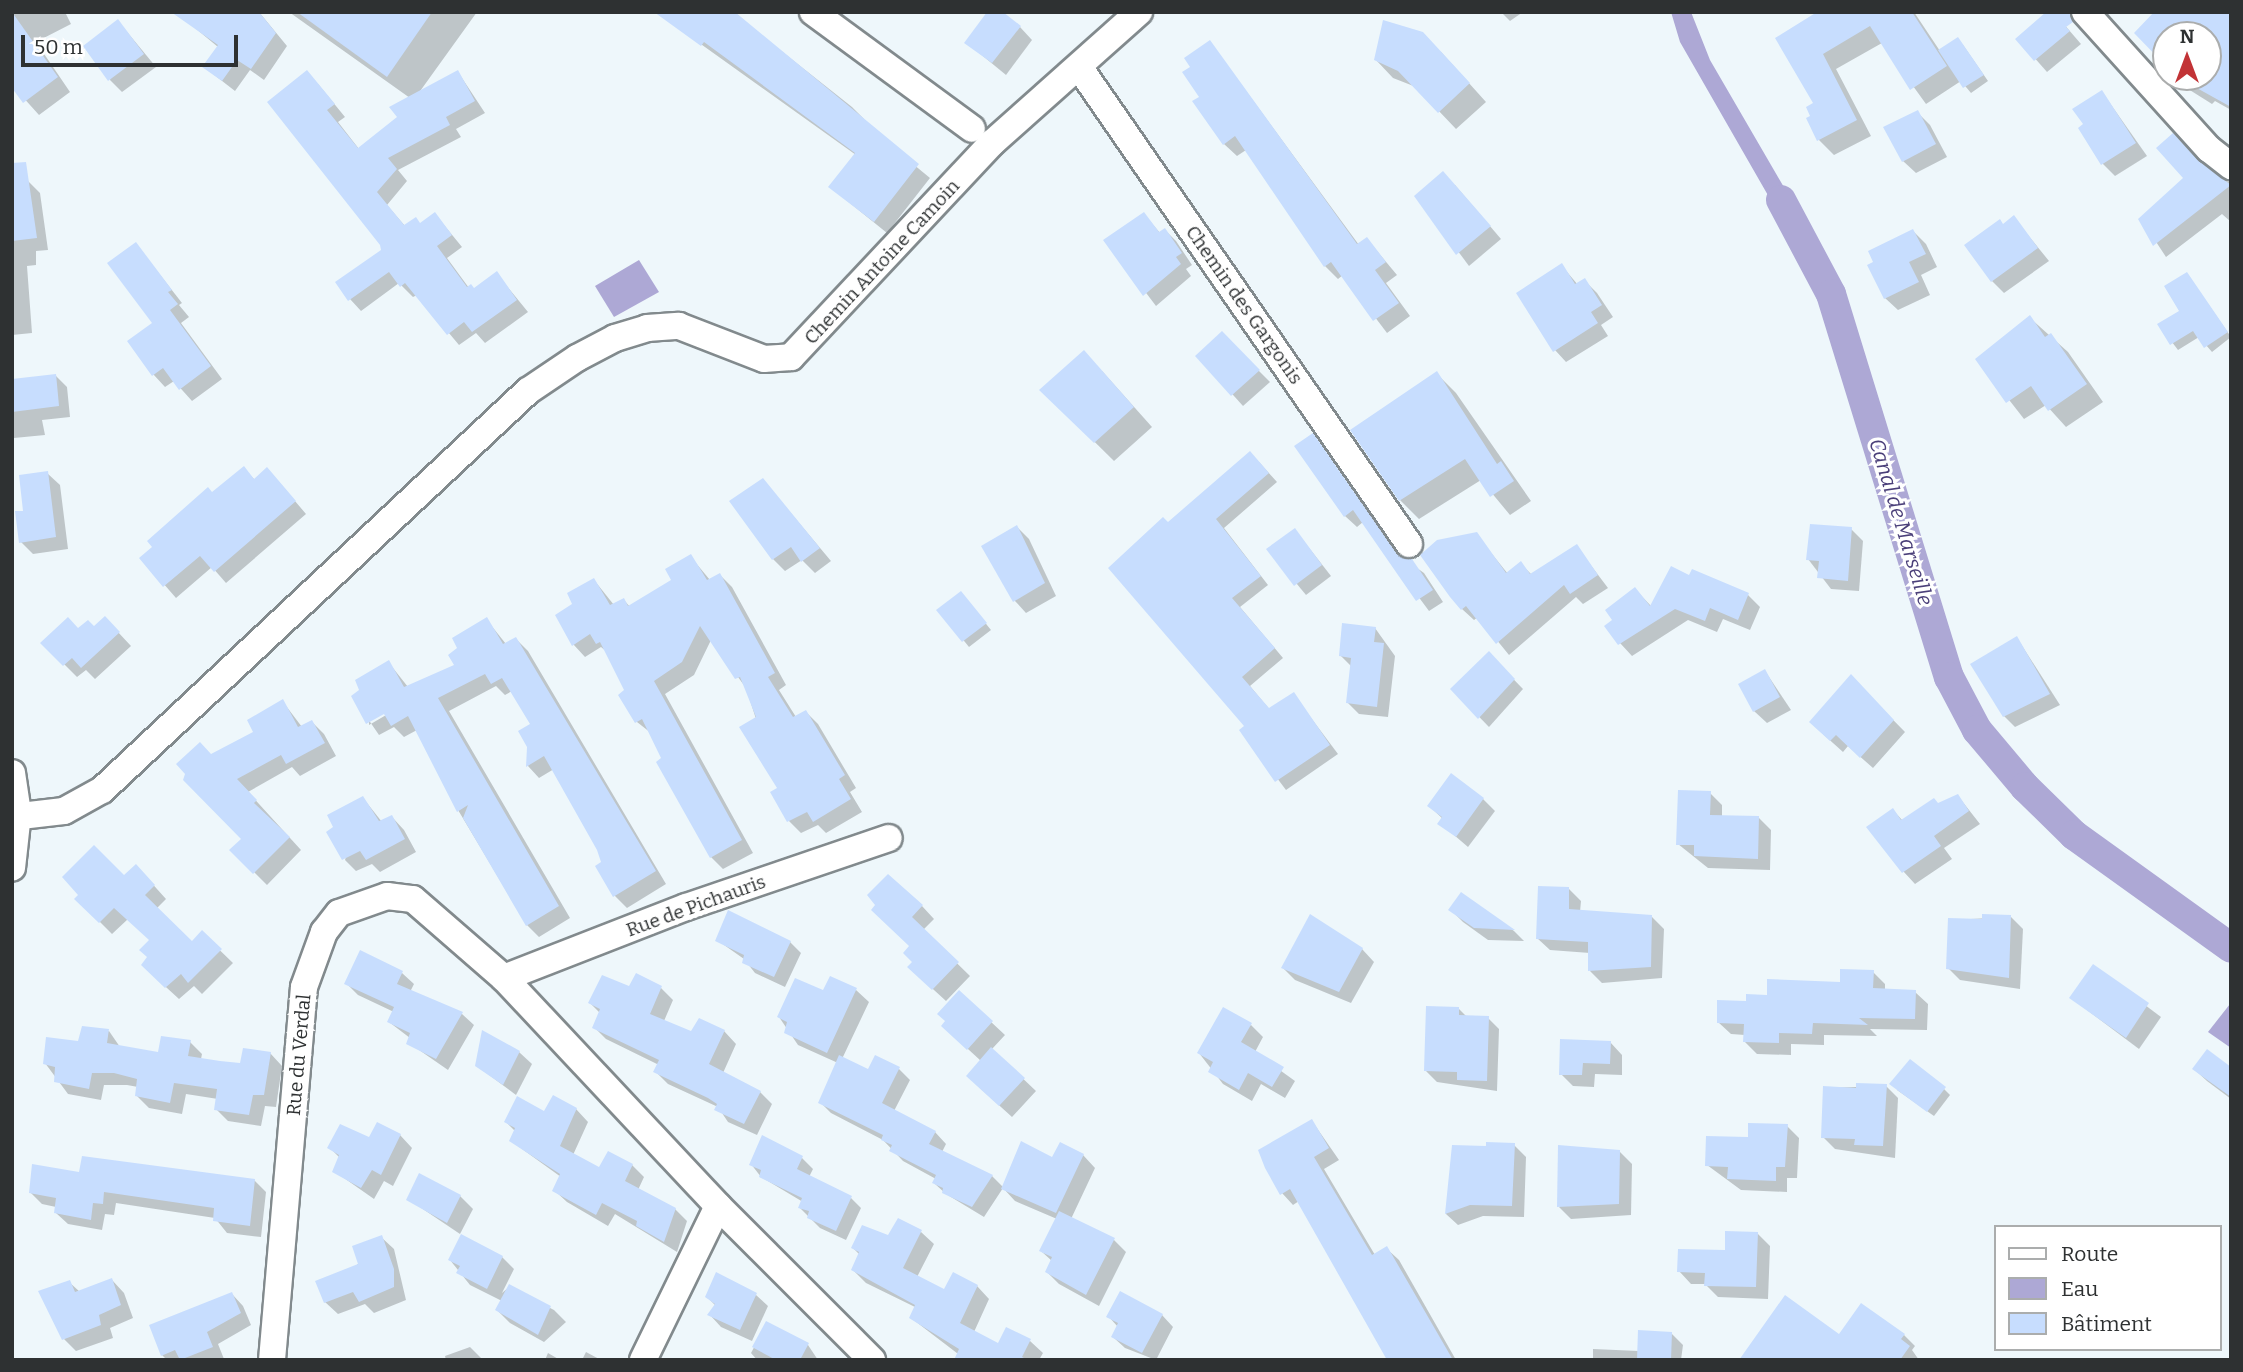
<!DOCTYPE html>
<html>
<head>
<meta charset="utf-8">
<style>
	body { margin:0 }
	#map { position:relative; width:2243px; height:1372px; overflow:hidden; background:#eef7fb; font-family:Bitter,serif }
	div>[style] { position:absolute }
	.water>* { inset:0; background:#ada8d5 }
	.shadow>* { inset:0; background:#0003 }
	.canal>* { height:30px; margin:-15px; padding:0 15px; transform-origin:15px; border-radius:15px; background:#ada8d5 }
	.building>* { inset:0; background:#c7ddfe }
	.roads { filter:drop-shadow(2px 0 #828a8d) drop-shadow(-2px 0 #828a8d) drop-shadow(0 2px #828a8d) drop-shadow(0 -2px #828a8d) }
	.street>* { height:26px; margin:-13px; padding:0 13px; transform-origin:13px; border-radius:13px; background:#fff }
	span { translate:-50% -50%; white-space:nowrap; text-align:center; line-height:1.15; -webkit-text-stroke:6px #fff; paint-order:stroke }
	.street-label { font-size:19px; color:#2e3132 }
	.water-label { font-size:21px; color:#4a3f79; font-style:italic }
	.frame { position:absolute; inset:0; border:14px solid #2e3132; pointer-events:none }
	.legend { position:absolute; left:1994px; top:1225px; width:228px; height:126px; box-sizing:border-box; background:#fff; border:2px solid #abadad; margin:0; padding:9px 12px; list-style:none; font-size:21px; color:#2e3132 }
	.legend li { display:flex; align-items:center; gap:14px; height:35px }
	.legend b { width:35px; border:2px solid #abadad }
	.north { position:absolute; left:2152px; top:21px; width:70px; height:70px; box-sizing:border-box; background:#fff; border:2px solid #abadad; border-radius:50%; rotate:0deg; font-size:19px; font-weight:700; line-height:28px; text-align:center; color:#2e3132 }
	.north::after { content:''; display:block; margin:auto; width:24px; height:32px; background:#c23336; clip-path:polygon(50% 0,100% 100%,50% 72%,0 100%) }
	.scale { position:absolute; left:21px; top:35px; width:217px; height:32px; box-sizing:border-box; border:4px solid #2e3132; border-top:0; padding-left:9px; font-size:21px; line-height:24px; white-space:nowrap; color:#2e3132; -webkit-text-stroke:5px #fff; paint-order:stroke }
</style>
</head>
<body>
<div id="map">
	<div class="water">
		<div style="clip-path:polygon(1671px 12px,1691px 12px,1710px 60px,1810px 232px,1793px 239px,1680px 42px)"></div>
		<div style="clip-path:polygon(639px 260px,659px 292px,614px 317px,595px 286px)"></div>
		<div style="clip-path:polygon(2230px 1004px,2231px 1005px,2231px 1048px,2208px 1032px)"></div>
	</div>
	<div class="shadow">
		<div style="clip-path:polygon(12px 12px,65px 12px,71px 24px,36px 42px,70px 92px,39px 115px,12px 85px)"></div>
		<div style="clip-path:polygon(196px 12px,259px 12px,287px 46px,264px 80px,250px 70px,235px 91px,204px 67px,218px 47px,189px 23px)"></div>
		<div style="clip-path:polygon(289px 12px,477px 12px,418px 94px,458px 72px,485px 113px,456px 129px,461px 137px,398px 170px,407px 181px,387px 205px,405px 226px,421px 224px,435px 214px,462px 247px,447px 258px,469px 288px,475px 290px,497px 274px,528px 312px,485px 343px,476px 333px,459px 345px,417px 295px,413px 297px,399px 283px,361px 311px,350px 299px,383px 251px,382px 244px,270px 102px,318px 84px,345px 117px,338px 122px,359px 149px,399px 117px,410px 98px)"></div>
		<div style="clip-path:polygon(656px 12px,732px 12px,852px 107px,864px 119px,862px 122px,930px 178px,887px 233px,830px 187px,856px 155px)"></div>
		<div style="clip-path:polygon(1501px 12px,1523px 12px,1510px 21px)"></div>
		<div style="clip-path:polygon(1820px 12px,1914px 12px,1940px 51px,1963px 45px,1988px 81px,1971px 93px,1961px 81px,1926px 104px,1882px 43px,1836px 69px,1871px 136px,1834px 155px,1819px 140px,1813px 117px)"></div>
		<div style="clip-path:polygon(2157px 12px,2231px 12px,2231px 110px,2215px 101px,2212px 104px,2169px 77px,2208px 77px,2208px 35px,2166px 35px,2166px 74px,2154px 62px,2160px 57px)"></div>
		<div style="clip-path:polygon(118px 21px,156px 67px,122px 92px,110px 80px)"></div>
		<div style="clip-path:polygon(2062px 22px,2081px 44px,2047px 72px,2018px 39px)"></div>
		<div style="clip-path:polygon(1020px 27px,1032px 40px,1006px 75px,967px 43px)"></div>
		<div style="clip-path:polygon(1210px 42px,1359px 245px,1367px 239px,1397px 275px,1386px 283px,1410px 316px,1387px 333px,1343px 275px,1338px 279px,1325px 266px,1246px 150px,1237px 156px,1224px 144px,1192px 68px)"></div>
		<div style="clip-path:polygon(1441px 52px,1486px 102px,1456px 129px,1416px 87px,1393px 78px,1376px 60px)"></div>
		<div style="clip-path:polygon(2102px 92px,2147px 156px,2115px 176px,2103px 164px)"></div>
		<div style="clip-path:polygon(1917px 112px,1930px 125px,1947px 157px,1916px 173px,1903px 161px)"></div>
		<div style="clip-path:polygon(2173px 135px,2221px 180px,2231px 182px,2231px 222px,2222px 214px,2166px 257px,2141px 219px,2186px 178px)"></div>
		<div style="clip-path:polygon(28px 181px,40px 193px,48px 250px,36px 251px,36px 265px,27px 266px,32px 333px,12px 335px,12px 183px)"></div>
		<div style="clip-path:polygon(1455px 185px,1501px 239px,1469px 266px,1417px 196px)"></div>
		<div style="clip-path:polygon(1144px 214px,1160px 233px,1165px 230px,1176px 241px,1192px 265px,1186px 269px,1191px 276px,1156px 306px,1106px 240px)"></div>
		<div style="clip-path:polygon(2014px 218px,2049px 261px,2004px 293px,1992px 281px,2004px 225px)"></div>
		<div style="clip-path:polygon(1913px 231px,1926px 244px,1937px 267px,1921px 275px,1930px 295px,1898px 310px,1885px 298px)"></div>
		<div style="clip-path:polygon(136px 244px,182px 303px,179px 305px,189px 317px,181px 323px,222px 379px,192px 401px,174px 381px,165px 387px,153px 374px,155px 323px)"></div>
		<div style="clip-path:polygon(1562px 266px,1578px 285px,1585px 281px,1597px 293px,1613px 317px,1601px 325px,1608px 336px,1566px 362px,1555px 350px)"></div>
		<div style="clip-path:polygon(2187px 274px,2231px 337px,2212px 352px,2199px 337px,2178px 350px,2159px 325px,2181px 311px)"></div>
		<div style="clip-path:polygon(2030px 318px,2068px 352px,2103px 402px,2066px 427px,2046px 405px,2024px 419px,1978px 360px)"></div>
		<div style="clip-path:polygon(1222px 334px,1270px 382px,1243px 406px,1198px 356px)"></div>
		<div style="clip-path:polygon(1102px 371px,1152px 427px,1114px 461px,1042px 390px)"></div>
		<div style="clip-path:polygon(1437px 374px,1456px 393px,1531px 501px,1510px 515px,1481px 480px,1419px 519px,1400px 500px)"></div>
		<div style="clip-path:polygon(56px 376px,67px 387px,70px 417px,42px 420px,45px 435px,14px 438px,12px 381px)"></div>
		<div style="clip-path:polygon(1313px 436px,1400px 556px,1424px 573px,1443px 602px,1429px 611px,1363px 522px,1357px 527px,1345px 516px)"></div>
		<div style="clip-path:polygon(1259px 462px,1277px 482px,1224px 528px,1268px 585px,1240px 607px,1283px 658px,1250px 686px,1270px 710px,1293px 694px,1338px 754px,1286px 790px,1241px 730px,1246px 727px,1168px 524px)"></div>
		<div style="clip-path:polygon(243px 468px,255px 480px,278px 481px,306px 514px,226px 583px,212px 567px,176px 598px,142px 559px)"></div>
		<div style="clip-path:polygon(47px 473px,60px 485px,68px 549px,33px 554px,21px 542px,25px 512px)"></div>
		<div style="clip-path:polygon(763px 480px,831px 561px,815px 573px,802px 560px,785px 571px,773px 559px)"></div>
		<div style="clip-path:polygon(1017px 527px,1029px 539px,1056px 596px,1026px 613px,1015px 601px)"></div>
		<div style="clip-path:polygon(1851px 529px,1863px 541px,1859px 591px,1831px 589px,1808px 559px)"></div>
		<div style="clip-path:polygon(1295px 530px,1331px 576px,1306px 595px,1268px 549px)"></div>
		<div style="clip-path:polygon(1476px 534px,1508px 574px,1520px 563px,1532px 575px,1577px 547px,1608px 588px,1583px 604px,1576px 597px,1509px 655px,1478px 617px,1474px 620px,1462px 609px)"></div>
		<div style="clip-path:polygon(690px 556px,710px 580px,720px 575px,732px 587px,786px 685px,779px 690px,796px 717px,806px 712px,818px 724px,856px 788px,850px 792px,862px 812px,826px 833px,818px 825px,801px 833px,789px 821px,746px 688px,711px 640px,694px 675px,665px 694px,753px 853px,723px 869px,711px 857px,651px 733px,637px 722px,620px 695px,626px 691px,607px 652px,601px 647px,585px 657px,573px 644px,574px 604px,594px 580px,614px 605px,624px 600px,630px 607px,673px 580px)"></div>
		<div style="clip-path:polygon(1690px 577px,1748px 595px,1760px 607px,1750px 630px,1723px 619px,1717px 632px,1688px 620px,1632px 656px,1620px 643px,1614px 620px,1635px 589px,1651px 606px)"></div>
		<div style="clip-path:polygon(966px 599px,991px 630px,969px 647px,939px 610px)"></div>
		<div style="clip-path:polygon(evenodd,486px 619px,506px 644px,516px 639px,528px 651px,666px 884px,627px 908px,615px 896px,599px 850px,554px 769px,539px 778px,528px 766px,533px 725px,512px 691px,505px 695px,496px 686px,449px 711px,570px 918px,539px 937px,527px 925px,458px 810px,417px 730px,404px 737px,394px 727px,379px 735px,353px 697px,389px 663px,408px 687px,457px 665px,486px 619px,391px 708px,393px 711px,369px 725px,369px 721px,391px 708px)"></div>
		<div style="clip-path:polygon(94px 628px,117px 631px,131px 646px,95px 679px,86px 670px,77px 677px,43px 643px)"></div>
		<div style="clip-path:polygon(1375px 628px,1395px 656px,1388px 717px,1359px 714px,1348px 703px,1351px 666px,1340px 655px)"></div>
		<div style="clip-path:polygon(2017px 638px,2060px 705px,2015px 727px,2004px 716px)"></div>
		<div style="clip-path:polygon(1489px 654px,1523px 689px,1489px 727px,1452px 689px)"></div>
		<div style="clip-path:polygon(1765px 671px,1791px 710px,1767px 723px,1754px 711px)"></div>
		<div style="clip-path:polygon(1851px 677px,1905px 732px,1873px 768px,1848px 746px,1843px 752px,1823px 734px)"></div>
		<div style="clip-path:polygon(283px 702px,302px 727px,312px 722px,324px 734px,336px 756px,300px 776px,292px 767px,248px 792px,301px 850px,267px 885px,232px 850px,243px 839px,211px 756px,255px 732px)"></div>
		<div style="clip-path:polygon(1710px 793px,1722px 805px,1722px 817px,1759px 818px,1771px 830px,1770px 870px,1708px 868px,1678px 844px)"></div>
		<div style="clip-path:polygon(1958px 796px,1980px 824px,1944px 848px,1952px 859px,1915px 884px,1903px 871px,1893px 810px,1903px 821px)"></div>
		<div style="clip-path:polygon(363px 798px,382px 822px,392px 817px,404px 830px,416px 852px,380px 872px,372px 864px,356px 871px,345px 860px,368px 846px,345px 860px)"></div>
		<div style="clip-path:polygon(1483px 799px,1495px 811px,1468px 847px,1440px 823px,1443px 819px,1429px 806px)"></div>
		<div style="clip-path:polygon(124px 878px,148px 879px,166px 899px,156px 909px,192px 943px,202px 933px,233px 963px,202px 994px,194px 986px,179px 999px,155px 977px,149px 958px,151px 940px,128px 919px,112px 934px,77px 899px)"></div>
		<div style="clip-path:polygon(1569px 889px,1581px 901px,1580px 912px,1652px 917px,1664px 929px,1662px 978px,1602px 983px,1590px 971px,1590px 953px,1550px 950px,1537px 938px)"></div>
		<div style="clip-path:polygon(1462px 894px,1514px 931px,1524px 941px,1488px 940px,1463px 922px,1451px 910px)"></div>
		<div style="clip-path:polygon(878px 905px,922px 906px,934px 919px,923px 930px,970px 976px,946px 1001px,922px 979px,911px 946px)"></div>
		<div style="clip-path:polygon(2011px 917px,2023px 929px,2020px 989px,1960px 980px,1948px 968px,1950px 920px)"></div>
		<div style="clip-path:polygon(717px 940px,790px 942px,801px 953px,785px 987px,755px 973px,744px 959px)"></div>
		<div style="clip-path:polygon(1362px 949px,1374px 962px,1351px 1003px,1295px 980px,1283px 968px)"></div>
		<div style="clip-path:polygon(2093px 966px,2161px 1017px,2139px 1049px,2071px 998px)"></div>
		<div style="clip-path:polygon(1873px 972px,1885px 984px,1885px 990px,1915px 992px,1928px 1004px,1927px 1030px,1870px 1029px,1877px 1036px,1824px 1035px,1824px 1045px,1791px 1044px,1791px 1055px,1757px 1054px,1745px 1042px,1745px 1035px,1731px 1034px,1718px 1022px,1747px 1002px,1841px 983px)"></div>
		<div style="clip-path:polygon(402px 973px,414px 984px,410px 992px,462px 1014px,474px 1025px,448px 1070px,409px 1043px,410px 1038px,389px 1022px,394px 1012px,358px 995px,346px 983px)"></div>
		<div style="clip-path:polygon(831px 978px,856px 990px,869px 1002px,842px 1059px,869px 1072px,899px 1069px,910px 1080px,894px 1111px,935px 1132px,946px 1144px,942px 1152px,992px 1176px,1004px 1188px,1053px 1159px,1083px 1155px,1095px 1168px,1071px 1219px,1114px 1240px,1126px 1252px,1099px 1306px,1059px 1284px,1047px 1272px,1052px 1261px,1041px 1251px,1057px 1219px,1015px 1201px,1003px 1188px,984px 1217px,946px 1194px,934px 1183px,936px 1179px,903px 1161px,883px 1140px,831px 1113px,820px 1102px,838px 1063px,798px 1045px,779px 1017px,824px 993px)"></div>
		<div style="clip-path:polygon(630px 988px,661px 988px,673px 1000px,664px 1021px,692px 1034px,724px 1031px,736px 1044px,723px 1073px,760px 1092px,772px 1104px,757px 1135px,728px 1122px,718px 1107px,668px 1084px,655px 1071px,659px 1065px,606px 1039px,594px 1027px,600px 1013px,590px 1003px)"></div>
		<div style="clip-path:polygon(959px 992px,1005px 1035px,992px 1049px,1036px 1091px,1012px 1117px,980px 1088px,981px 1061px,956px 1038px)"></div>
		<div style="clip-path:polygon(1459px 1009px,1467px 1017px,1488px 1018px,1499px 1029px,1497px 1091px,1437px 1082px,1426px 1071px)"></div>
		<div style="clip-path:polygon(1251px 1025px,1263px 1037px,1255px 1052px,1295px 1081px,1285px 1098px,1261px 1084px,1252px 1101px,1223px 1084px,1199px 1053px)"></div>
		<div style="clip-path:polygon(109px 1031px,120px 1047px,160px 1054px,190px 1042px,202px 1054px,201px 1059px,242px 1065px,270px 1053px,282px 1066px,276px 1107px,265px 1106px,261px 1126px,228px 1121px,216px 1109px,218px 1099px,186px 1094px,182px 1114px,149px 1108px,137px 1096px,138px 1087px,127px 1085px,104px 1085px,101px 1100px,68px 1094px,45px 1063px)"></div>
		<div style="clip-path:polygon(1610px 1042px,1622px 1055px,1622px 1075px,1595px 1074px,1594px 1087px,1573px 1086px,1561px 1074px)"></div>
		<div style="clip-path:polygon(519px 1052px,532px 1064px,516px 1095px,477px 1066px)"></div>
		<div style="clip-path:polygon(2194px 1069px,2231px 1069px,2231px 1099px,2207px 1081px)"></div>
		<div style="clip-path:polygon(1886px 1086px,1898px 1098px,1895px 1158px,1835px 1149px,1823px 1137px,1825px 1088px)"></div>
		<div style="clip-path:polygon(1944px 1089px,1950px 1095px,1934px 1116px,1897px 1090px)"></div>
		<div style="clip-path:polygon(576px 1109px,588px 1122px,573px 1155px,600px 1169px,632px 1165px,644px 1177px,638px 1190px,675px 1209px,687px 1221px,677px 1252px,615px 1214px,608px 1226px,567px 1202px,554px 1190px,561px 1177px,511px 1141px,515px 1131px,506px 1122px)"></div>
		<div style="clip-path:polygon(1312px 1121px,1339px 1160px,1324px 1169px,1375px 1255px,1387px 1249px,1399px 1260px,1456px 1360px,1390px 1360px,1299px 1201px,1293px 1205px,1282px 1193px)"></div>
		<div style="clip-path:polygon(1787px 1126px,1799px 1138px,1797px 1178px,1787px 1178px,1787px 1192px,1741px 1190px,1707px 1165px,1749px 1139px)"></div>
		<div style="clip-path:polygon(400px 1135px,412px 1148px,393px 1186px,384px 1181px,374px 1199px,334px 1171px,340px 1158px,330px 1148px)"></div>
		<div style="clip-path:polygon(763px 1137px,802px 1158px,813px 1169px,809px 1177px,851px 1198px,861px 1208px,846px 1240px,820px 1228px,800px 1208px,803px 1202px,761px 1177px,751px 1164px)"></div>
		<div style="clip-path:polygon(1514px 1145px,1526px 1157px,1524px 1217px,1483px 1216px,1458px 1225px,1446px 1214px,1454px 1147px)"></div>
		<div style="clip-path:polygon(1619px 1151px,1632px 1164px,1631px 1215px,1571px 1219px,1559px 1207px)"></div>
		<div style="clip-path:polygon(80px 1174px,254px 1180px,266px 1192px,261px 1237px,227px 1233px,215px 1218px,116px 1203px,114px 1215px,105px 1214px,102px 1230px,68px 1224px,56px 1213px,56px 1207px,42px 1204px,30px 1192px)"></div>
		<div style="clip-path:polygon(460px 1196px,473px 1209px,460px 1234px,408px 1199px)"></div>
		<div style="clip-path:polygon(921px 1232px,934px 1244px,917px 1277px,945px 1291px,977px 1286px,989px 1299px,974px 1332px,999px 1346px,1030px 1341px,1043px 1353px,1039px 1360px,966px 1360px,911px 1318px,915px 1307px,866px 1283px,853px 1270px,860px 1255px,853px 1248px)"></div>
		<div style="clip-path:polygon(1757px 1233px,1770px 1246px,1768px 1299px,1718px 1297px,1705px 1284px,1691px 1284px,1679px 1271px,1727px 1252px)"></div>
		<div style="clip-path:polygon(381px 1237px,394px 1249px,406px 1300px,374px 1313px,365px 1304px,338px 1314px,325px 1302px)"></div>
		<div style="clip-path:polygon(502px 1257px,514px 1269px,502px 1293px,509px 1287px,554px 1310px,566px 1322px,544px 1342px,510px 1323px,497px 1310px,502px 1301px,470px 1285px,450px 1260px)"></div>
		<div style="clip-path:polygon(717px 1275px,756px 1295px,768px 1306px,752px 1341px,721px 1327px,710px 1315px,716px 1306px,707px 1297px)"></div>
		<div style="clip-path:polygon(112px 1280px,124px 1293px,133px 1318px,110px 1328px,113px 1338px,76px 1351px,64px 1339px,69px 1282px,80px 1292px)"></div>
		<div style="clip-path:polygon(232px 1294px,243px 1306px,251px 1325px,218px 1344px,224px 1359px,167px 1360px,162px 1355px)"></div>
		<div style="clip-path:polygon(1162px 1315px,1173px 1327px,1156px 1360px,1125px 1348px,1113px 1337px,1118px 1327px,1109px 1317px)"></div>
		<div style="clip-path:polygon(767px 1323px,808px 1345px,818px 1360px,757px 1360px,751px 1353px)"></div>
		<div style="clip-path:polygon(1671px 1333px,1683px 1345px,1681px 1360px,1593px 1360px,1593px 1349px,1639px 1351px)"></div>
		<div style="clip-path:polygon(1904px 1335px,1915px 1346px,1912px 1350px,1919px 1360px,1764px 1360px,1840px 1337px)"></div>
		<div style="clip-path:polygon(470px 1347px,483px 1360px,446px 1360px,445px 1356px)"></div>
		<div style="clip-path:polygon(586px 1352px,601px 1360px,582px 1360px)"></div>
		<div style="clip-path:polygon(548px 1353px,560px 1360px,545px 1360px)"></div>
	</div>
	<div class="canal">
		<div style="left:1781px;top:200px;width:106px;rotate:62deg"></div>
		<div style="left:1831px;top:294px;width:401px;rotate:72.9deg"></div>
		<div style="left:1949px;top:677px;width:60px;rotate:62.2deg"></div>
		<div style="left:1977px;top:730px;width:75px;rotate:49.9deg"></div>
		<div style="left:2025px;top:787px;width:69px;rotate:44.4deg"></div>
		<div style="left:2074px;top:835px;width:193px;rotate:35.7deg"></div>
	</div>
	<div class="building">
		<div style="clip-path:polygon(12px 12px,58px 77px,23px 103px,12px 88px)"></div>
		<div style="clip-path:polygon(171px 12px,259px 12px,276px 33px,251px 69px,237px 60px,222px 81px,202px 67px,218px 45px)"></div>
		<div style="clip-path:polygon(297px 12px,432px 12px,387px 77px)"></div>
		<div style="clip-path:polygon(654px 12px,735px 12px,919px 164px,874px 222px,828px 187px,855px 153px,704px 42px,701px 46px)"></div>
		<div style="clip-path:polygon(987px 12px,1003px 12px,1021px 26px,992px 63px,964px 43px)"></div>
		<div style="clip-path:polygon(1817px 12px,1912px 12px,1947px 66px,1910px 90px,1870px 26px,1823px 54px,1857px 120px,1817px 141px,1806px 118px,1810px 116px,1806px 107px,1813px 103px,1775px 38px)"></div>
		<div style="clip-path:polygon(2046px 12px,2070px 12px,2073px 22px,2066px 27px,2070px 31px,2034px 61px,2015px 39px)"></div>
		<div style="clip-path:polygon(2154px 12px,2231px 12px,2231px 107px,2177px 77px,2208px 77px,2208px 35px,2166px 35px,2166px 66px,2134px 33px)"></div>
		<div style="clip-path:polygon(118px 19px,144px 54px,108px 81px,83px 46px)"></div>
		<div style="clip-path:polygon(1383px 20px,1423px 32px,1470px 83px,1438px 113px,1398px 71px,1374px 60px)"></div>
		<div style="clip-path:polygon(1958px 37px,1984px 75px,1963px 88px,1938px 50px)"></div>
		<div style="clip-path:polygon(1210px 40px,1357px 244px,1367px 237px,1386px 262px,1375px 270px,1399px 303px,1373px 321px,1331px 262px,1324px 267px,1235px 136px,1223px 145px,1192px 101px,1199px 97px,1182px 72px,1190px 67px,1184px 58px)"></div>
		<div style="clip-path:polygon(307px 70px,335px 104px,327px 110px,358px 148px,397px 117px,389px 107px,458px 70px,475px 101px,446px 117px,450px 125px,388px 158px,397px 169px,377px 192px,404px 225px,416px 217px,420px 223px,435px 212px,452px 235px,437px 246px,467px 287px,471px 284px,474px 288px,497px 271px,517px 300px,472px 332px,464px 322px,447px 335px,405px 283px,400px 287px,389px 272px,348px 301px,335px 282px,381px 250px,380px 245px,267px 102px)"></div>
		<div style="clip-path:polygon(2102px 90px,2136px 143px,2101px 165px,2078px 128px,2083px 124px,2072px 109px)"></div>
		<div style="clip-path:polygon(1918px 110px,1936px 144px,1902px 162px,1883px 127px)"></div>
		<div style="clip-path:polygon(2173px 133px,2199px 161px,2231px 185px,2153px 246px,2138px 219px,2183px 178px,2156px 148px)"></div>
		<div style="clip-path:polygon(26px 162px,37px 238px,12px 241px,12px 163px)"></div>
		<div style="clip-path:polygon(1443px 171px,1491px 226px,1456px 255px,1414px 196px)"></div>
		<div style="clip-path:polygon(1144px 212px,1159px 232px,1165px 228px,1182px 253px,1176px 257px,1181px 264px,1143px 296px,1103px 240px)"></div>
		<div style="clip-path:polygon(2014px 215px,2038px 248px,1991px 282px,1964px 245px,2000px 219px,2003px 224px)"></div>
		<div style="clip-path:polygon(1913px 229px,1926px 254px,1909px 262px,1919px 282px,1884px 299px,1867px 265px,1873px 262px,1868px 251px)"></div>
		<div style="clip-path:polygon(136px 242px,172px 290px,168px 292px,178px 304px,170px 310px,211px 366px,179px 390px,163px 368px,152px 376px,127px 341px,152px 323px,107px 263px)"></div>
		<div style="clip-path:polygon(1562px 263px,1575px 284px,1585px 278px,1602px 305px,1591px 312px,1598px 323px,1553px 352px,1516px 293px)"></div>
		<div style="clip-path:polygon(2187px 272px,2228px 332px,2204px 348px,2193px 331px,2170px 345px,2157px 324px,2179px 311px,2164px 286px)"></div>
		<div style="clip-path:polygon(2030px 315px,2045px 337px,2051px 333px,2087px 384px,2048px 411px,2031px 386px,2006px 403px,1975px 359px)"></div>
		<div style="clip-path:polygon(1222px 331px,1260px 370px,1231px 396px,1195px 356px)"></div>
		<div style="clip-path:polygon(1084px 350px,1134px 407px,1094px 443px,1039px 390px)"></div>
		<div style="clip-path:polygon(1437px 371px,1497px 464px,1501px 461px,1514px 481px,1490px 497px,1465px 459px,1399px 501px,1350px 430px)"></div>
		<div style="clip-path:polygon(56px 374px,59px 406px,12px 412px,12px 379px)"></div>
		<div style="clip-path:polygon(1313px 433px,1396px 553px,1412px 559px,1433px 590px,1416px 601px,1353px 510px,1344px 517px,1294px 446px)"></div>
		<div style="clip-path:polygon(1250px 451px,1269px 473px,1216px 519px,1261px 576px,1232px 598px,1275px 648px,1242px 677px,1269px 708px,1294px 692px,1330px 745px,1275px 782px,1239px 730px,1244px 726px,1108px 568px,1163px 517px,1168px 522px)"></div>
		<div style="clip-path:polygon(244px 466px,254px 479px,267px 467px,296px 501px,214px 572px,200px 556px,163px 587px,139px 558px,152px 547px,147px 541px,208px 487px,212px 492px)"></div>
		<div style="clip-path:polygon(48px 471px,56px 537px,19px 543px,15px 511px,23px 511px,19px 475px)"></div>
		<div style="clip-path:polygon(763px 478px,820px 548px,801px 562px,791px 547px,772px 560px,729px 501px)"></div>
		<div style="clip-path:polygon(1810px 524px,1852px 527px,1848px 581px,1817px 578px,1819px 561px,1806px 560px)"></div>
		<div style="clip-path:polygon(1017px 525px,1045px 583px,1013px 602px,981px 546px)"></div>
		<div style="clip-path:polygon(1295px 528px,1322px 565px,1294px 586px,1266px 549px)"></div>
		<div style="clip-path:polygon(1477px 532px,1506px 573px,1521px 561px,1530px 574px,1577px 544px,1598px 575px,1570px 594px,1564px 585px,1496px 644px,1466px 606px,1461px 610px,1450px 597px,1420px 555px,1437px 540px)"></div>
		<div style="clip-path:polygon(691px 554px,707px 580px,720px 573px,775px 673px,768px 677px,793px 717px,806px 710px,845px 775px,839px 779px,851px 799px,813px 822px,807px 812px,787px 822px,770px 792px,777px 788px,739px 727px,756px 717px,740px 677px,735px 679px,700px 626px,682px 662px,654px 681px,742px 840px,710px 858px,656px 762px,661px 758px,642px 719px,635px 723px,618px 695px,624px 690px,600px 642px,596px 644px,590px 634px,572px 646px,555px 615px,572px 604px,567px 593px,594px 578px,610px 605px,624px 598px,628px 606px,671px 580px,665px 569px)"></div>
		<div style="clip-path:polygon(1671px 566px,1689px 575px,1692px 569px,1749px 593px,1738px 620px,1710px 608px,1705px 621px,1675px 609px,1618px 645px,1604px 626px,1612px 620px,1605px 610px,1635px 587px,1650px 606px)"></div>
		<div style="clip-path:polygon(961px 591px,987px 623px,962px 642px,936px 610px)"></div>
		<div style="clip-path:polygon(105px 616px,120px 632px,81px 668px,72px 658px,63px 666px,40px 643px,68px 617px,78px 628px,88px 620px,94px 626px)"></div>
		<div style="clip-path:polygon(487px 617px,503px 644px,516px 637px,656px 871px,613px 897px,595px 866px,601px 862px,597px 850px,544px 756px,526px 767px,527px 747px,518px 731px,530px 724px,502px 678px,491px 684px,485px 674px,438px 698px,559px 906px,526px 926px,463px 818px,468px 805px,457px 812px,408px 716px,391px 726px,384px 714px,366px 724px,351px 696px,359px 690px,355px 680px,389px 660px,404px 687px,454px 665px,448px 655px,457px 648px,452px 638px)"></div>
		<div style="clip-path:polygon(1342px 623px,1376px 627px,1374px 642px,1384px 643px,1377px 707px,1346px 703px,1351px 658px,1339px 656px)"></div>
		<div style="clip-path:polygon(2017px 636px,2050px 694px,2003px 717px,1970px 664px)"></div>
		<div style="clip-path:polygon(1489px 651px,1515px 679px,1478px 719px,1450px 689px)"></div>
		<div style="clip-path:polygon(1765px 669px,1780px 697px,1753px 712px,1738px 684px)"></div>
		<div style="clip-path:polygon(1851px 674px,1894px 720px,1860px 758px,1836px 735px,1830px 741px,1809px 722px)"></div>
		<div style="clip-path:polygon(283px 699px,298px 727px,312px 720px,325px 743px,286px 764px,281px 755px,237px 779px,257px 800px,254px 803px,290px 837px,253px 874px,229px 850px,241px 839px,183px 780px,185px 774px,176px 764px,200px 742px,211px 754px,253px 732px,247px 720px)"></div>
		<div style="clip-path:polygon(1451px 773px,1484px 798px,1456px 837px,1437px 824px,1442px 817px,1427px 806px)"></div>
		<div style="clip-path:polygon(1678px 790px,1711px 791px,1710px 815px,1759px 816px,1758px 859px,1694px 856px,1694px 845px,1676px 845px)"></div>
		<div style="clip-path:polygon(1958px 794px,1969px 811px,1934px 836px,1941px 846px,1902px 873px,1866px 827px,1893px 808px,1901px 820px,1934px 798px,1938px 803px)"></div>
		<div style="clip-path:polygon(363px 796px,379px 821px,392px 815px,405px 839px,366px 860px,360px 851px,342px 860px,326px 832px,333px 827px,327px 815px)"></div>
		<div style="clip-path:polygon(94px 845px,124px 875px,136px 864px,155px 885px,145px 895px,192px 941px,202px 930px,222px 949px,188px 983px,181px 974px,165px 988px,141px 965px,147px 957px,139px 950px,149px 940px,114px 908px,99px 923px,74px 899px,78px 895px,62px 877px)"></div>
		<div style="clip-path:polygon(888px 874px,923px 905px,912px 917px,959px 962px,932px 990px,907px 967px,912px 962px,903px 953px,909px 946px,871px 910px,875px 905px,867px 895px)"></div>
		<div style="clip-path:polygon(1538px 886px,1569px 887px,1569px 909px,1652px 915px,1651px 967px,1588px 971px,1588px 942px,1536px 939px)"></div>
		<div style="clip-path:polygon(1461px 892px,1515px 930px,1474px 928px,1448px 910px)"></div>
		<div style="clip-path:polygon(728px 910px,791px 941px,774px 977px,742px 963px,744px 955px,715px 941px)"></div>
		<div style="clip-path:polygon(1310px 914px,1363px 948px,1339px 992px,1281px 968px)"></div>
		<div style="clip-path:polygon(1982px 914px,2011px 915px,2009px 978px,1946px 969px,1948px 918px,1982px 919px)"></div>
		<div style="clip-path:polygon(360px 950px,403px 971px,397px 984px,463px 1012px,436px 1059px,406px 1044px,410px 1033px,387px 1022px,394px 1007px,344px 984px)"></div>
		<div style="clip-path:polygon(2093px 964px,2149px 1003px,2126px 1038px,2069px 998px)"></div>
		<div style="clip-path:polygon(1840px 969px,1874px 970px,1873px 988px,1916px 990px,1915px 1019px,1859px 1018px,1868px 1025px,1813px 1023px,1812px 1034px,1779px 1033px,1779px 1043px,1743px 1042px,1744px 1024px,1717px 1023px,1717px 1000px,1746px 1001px,1746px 994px,1767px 995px,1767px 979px,1840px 982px)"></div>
		<div style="clip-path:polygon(636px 973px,662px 986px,650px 1014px,691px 1031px,699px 1018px,725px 1030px,709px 1064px,761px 1091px,744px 1124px,714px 1110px,717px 1104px,708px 1098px,653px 1072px,659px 1060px,592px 1028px,600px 1009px,588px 1003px,602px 975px,629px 986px)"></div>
		<div style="clip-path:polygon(830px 976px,857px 988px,827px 1053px,784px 1033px,787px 1022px,777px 1017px,795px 978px,823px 990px)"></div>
		<div style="clip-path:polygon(959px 990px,993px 1021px,967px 1050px,941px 1026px,945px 1021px,937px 1014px)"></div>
		<div style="clip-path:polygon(1426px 1006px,1459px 1007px,1459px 1015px,1489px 1016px,1487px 1081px,1457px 1080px,1457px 1072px,1424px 1071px)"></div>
		<div style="clip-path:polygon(1223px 1007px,1252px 1023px,1241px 1042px,1284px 1067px,1272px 1087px,1248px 1073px,1239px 1090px,1208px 1072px,1213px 1062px,1197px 1053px)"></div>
		<div style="clip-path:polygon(82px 1026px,109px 1029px,107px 1043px,158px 1052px,161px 1036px,191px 1040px,188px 1056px,220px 1061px,240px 1063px,243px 1048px,271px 1052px,264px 1095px,253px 1095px,249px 1115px,214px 1110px,217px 1089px,174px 1083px,170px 1103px,135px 1096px,137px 1079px,114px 1073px,92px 1073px,89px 1089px,54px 1082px,55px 1067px,43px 1064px,46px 1037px,78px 1041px)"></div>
		<div style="clip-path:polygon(482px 1030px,520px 1051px,503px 1085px,475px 1066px)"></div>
		<div style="clip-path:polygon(1560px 1039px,1611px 1041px,1610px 1064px,1583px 1063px,1582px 1075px,1559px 1075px)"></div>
		<div style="clip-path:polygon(991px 1047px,1025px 1078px,999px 1106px,966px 1076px)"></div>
		<div style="clip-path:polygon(2207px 1049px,2231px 1067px,2231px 1097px,2192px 1069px)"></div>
		<div style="clip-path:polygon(839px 1055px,868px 1069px,875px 1055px,900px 1067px,882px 1103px,936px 1131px,929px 1144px,993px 1175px,972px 1207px,942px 1193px,943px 1188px,932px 1183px,936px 1175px,889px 1151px,892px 1145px,881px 1140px,883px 1135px,818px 1103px)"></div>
		<div style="clip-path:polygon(1910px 1059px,1946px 1087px,1927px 1112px,1889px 1084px)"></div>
		<div style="clip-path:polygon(1856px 1083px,1887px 1084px,1883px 1146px,1854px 1145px,1855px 1139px,1821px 1138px,1823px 1086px,1856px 1088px)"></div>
		<div style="clip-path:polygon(553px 1095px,577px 1108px,560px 1146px,599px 1167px,608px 1151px,633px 1164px,625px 1181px,676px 1208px,664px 1242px,636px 1226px,637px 1221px,602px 1203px,596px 1215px,552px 1191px,560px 1174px,509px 1141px,515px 1128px,504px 1122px,517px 1096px,544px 1111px)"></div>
		<div style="clip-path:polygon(1312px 1119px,1329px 1148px,1314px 1157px,1372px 1255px,1387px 1246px,1453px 1360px,1387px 1360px,1290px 1189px,1280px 1195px,1265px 1168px,1258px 1150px)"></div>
		<div style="clip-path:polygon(377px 1122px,401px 1134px,381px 1175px,372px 1170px,361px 1188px,332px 1172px,339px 1155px,327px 1148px,340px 1124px,369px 1137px)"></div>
		<div style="clip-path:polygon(1748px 1123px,1788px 1124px,1785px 1167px,1776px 1167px,1776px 1181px,1727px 1179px,1728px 1167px,1705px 1166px,1706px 1136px,1748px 1137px)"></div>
		<div style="clip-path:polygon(762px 1135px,803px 1156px,797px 1169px,852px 1196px,836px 1231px,807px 1218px,809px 1211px,798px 1208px,802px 1198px,759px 1177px,761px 1170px,749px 1165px)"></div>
		<div style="clip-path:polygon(1021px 1141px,1052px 1157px,1060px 1142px,1084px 1154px,1056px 1213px,1001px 1189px)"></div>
		<div style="clip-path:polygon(1486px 1142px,1515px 1143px,1512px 1206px,1470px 1205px,1445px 1214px,1452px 1145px,1486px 1146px)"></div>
		<div style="clip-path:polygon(1558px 1145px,1620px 1150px,1619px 1204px,1557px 1207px)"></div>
		<div style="clip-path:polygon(82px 1156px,255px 1179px,250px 1226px,213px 1221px,214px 1208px,104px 1192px,103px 1204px,93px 1203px,91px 1220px,54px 1213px,56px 1198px,29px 1193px,32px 1164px,79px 1172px)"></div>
		<div style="clip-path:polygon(419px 1173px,461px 1195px,447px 1223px,406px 1200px)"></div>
		<div style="clip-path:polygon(1059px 1211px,1115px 1238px,1086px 1295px,1045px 1272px,1052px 1257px,1039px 1251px)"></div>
		<div style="clip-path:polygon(898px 1218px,922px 1230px,903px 1268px,944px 1289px,953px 1272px,978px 1285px,960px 1323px,998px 1343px,1006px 1327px,1031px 1339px,1022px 1357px,1028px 1360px,954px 1360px,959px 1349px,909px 1318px,915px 1305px,851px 1270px,859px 1252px,851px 1248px,862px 1225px,888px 1235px)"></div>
		<div style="clip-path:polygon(1725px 1231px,1758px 1232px,1756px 1287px,1704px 1286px,1705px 1273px,1677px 1272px,1678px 1249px,1725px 1250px)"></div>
		<div style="clip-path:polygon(461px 1234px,503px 1256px,487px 1289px,456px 1273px,460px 1266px,448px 1260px)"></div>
		<div style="clip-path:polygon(382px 1235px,394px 1269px,394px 1287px,359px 1302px,353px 1292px,324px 1303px,315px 1281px,358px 1264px,352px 1246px)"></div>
		<div style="clip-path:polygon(716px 1272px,757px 1293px,740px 1330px,707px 1315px,715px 1304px,705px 1297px)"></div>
		<div style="clip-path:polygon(112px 1278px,121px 1305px,99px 1315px,101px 1325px,62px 1340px,38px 1291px,70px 1280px,75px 1292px)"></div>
		<div style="clip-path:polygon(509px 1284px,551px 1306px,538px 1335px,495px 1310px)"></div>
		<div style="clip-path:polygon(1120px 1291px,1163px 1314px,1142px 1353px,1111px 1337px,1118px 1323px,1106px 1317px)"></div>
		<div style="clip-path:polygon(232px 1292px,241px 1313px,207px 1332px,213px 1347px,180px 1360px,175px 1350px,161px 1356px,149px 1325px)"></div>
		<div style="clip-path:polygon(1785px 1295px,1839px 1334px,1861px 1303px,1905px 1334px,1901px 1339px,1910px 1346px,1900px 1360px,1739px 1360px)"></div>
		<div style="clip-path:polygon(766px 1321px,809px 1343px,800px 1360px,776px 1360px,752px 1347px)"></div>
		<div style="clip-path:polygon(1638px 1330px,1672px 1332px,1671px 1360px,1637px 1360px)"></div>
	</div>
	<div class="roads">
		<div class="street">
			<div style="left:813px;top:12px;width:197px;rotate:36.3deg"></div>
			<div style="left:2085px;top:12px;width:185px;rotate:47.9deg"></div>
			<div style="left:2209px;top:149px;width:28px;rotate:38deg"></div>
			<div style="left:1079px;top:67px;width:580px;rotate:55.32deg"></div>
			<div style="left:12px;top:773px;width:40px;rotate:81.5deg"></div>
			<div style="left:18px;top:813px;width:55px;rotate:96.2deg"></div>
			<div style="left:12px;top:817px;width:52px;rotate:-6.6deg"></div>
			<div style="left:64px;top:811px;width:43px;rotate:-28.9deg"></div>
			<div style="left:102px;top:790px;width:584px;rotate:-43.13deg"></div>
			<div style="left:528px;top:391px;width:59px;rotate:-34deg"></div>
			<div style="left:577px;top:358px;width:43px;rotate:-27.8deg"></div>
			<div style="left:615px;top:338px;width:34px;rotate:-17deg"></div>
			<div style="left:647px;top:328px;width:32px;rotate:-4deg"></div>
			<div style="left:679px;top:326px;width:91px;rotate:21.2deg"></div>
			<div style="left:764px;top:359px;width:27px;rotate:-4deg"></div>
			<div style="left:791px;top:357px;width:294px;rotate:-46.8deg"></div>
			<div style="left:992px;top:143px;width:197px;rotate:-41.7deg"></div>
			<div style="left:504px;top:978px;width:195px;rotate:-21.3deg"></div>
			<div style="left:686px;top:907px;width:214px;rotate:-18.8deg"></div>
			<div style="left:272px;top:1360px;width:374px;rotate:-85.1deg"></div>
			<div style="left:304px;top:987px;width:59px;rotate:-70deg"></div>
			<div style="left:324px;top:932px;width:24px;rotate:-52deg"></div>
			<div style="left:339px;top:913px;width:51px;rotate:-19.5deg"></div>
			<div style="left:387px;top:896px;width:26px;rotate:7deg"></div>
			<div style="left:413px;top:899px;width:121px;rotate:41deg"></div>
			<div style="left:504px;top:978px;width:313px;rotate:46.8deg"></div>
			<div style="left:718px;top:1206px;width:218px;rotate:45deg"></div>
			<div style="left:643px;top:1360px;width:171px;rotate:-64deg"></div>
		</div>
	</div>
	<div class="street-label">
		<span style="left:882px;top:262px;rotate:-47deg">Chemin Antoine Camoin</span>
		<span style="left:1244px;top:305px;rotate:55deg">Chemin des Gargonis</span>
		<span style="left:696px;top:906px;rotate:-20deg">Rue de Pichauris</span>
		<span style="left:299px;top:1055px;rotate:-85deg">Rue du Verdal</span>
	</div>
	<div class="water-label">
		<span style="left:1901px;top:522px;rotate:73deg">Canal de Marseille</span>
	</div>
	<div class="frame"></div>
	<ul class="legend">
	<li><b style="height:9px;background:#fff"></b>Route</li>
	<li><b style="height:19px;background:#ada8d5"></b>Eau</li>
	<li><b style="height:19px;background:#c7ddfe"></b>Bâtiment</li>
	</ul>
	<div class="north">N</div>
	<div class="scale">50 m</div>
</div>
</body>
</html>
